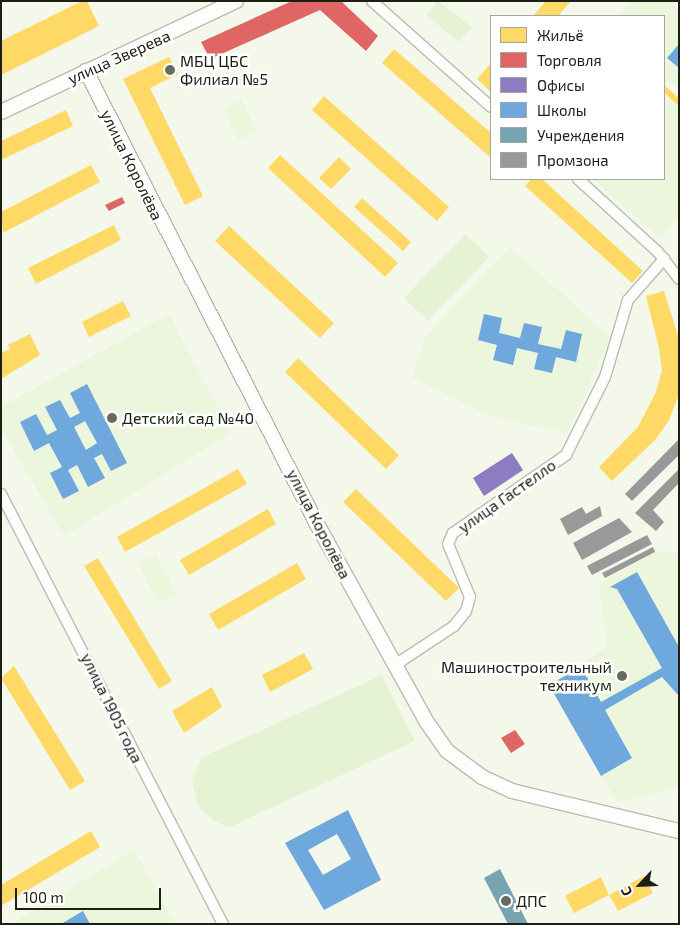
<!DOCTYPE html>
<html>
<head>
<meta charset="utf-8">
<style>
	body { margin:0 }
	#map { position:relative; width:680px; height:925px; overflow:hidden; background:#f3f8eb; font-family:"Exo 2",sans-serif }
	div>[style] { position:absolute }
	.built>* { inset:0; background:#ebf6dc }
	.green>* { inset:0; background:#e6f2d4 }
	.homes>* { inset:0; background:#ffd966 }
	.shops>* { inset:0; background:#e06666 }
	.offices>* { inset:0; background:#8e7cc3 }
	.schools>* { inset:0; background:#6fa8dc }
	.public>* { inset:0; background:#76a5af }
	.industry>* { inset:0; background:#999 }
	.roads { filter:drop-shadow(1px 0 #b8bdb1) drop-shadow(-1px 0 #b8bdb1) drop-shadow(0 1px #b8bdb1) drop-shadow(0 -1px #b8bdb1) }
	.minor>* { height:10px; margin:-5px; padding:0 5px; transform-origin:5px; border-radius:5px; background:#fdfefc }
	.secondary>* { height:14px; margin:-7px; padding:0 7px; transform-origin:7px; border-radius:7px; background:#fdfefc }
	.dots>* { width:14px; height:14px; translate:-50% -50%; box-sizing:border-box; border:2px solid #fff; border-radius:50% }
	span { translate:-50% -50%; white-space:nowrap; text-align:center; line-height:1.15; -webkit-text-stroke:5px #fff; paint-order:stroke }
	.street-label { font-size:16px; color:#1b1f14 }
	.poi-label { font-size:16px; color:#1b1f14 }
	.left { translate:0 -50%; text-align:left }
	.right { translate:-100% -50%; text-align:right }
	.frame { position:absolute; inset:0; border:2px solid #1b1f14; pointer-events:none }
	.legend { position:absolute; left:490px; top:15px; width:175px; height:165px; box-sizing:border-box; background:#fff; border:1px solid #a4a5a1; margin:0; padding:6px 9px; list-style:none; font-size:15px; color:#1b1f14 }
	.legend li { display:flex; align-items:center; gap:10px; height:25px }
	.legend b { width:25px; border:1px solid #a4a5a1 }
	.north { position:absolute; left:615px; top:860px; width:50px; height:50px; -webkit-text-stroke:4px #fff; paint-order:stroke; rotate:245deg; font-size:14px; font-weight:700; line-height:20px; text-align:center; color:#1b1f14 }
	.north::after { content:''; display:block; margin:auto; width:18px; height:22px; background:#1b1f14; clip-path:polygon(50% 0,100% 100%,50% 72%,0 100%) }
	.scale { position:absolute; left:15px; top:888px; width:146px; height:22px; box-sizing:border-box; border:2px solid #1b1f14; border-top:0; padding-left:6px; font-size:15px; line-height:18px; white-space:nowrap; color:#1b1f14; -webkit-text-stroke:4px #fff; paint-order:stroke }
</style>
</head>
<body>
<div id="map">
	<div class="built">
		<div style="clip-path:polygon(631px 1px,669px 1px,679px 11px,679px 89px,664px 77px,664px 16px,619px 16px)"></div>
		<div style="clip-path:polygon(664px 95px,679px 108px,679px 216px,660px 238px,593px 179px,664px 179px)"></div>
		<div style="clip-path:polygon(241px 99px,257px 132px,239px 140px,223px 108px)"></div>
		<div style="clip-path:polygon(510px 247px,610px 337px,567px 433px,487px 415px,412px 377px,425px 337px)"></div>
		<div style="clip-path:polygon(169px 314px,231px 433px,64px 536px,1px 428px,1px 407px)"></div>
		<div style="clip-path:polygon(658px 551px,679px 553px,679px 787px,617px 802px,549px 685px,607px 647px,599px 584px)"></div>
		<div style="clip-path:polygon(156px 555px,176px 594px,158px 602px,138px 563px)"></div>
		<div style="clip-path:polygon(134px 850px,175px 924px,11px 924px)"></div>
	</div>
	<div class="green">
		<div style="clip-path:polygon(438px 1px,472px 27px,459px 42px,426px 15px)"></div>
		<div style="clip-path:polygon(465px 234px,489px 257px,428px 321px,404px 298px)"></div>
		<div style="clip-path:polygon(382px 675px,415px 741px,230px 827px,214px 821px,198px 806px,192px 781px,201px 758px)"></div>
	</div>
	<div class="homes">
		<div style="clip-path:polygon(82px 1px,87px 1px,99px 26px,1px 75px,1px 41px)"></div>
		<div style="clip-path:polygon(546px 1px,571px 1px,558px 16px,533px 16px)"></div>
		<div style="clip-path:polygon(394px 49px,491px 133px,491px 158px,382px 63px)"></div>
		<div style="clip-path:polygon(169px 57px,178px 74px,150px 88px,203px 196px,185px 205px,123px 79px)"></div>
		<div style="clip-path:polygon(491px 63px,491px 92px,477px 79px)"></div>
		<div style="clip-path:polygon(664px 85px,679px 98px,679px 106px,664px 93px)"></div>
		<div style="clip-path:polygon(324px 96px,449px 207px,437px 221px,312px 110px)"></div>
		<div style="clip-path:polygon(66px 110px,73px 126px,1px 160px,1px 141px)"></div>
		<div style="clip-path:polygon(280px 155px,398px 263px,385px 277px,268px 168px)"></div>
		<div style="clip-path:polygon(339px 157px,351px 169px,331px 189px,319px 178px)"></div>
		<div style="clip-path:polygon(91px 165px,100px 182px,3px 233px,1px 212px)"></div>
		<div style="clip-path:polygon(531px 179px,542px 179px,643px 271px,632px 283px,525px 186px)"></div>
		<div style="clip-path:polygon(362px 198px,411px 242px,403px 251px,354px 207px)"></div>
		<div style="clip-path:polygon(114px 225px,121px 240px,36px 284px,28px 268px)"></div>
		<div style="clip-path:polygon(229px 226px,334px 323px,320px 338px,215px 241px)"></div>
		<div style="clip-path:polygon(664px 291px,679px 339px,679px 395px,668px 422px,655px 440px,612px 481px,599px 467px,638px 427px,656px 392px,662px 371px,659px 348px,646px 296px)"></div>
		<div style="clip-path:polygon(123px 301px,131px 316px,89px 337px,82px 322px)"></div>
		<div style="clip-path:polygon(30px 334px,40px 355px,1px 379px,1px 353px,10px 349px,8px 345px)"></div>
		<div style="clip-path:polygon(298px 358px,399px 455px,386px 469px,285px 372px)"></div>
		<div style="clip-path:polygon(238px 469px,247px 484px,125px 552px,117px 537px)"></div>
		<div style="clip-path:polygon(356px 489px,459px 588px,446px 601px,343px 502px)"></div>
		<div style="clip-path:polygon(268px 509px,276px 524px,189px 575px,180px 560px)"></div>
		<div style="clip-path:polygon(98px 558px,172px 681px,159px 689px,84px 566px)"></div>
		<div style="clip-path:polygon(297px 563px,306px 579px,218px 630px,209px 614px)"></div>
		<div style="clip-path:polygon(304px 653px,313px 669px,270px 692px,262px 675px)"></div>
		<div style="clip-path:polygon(14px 666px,85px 781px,70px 790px,1px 678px)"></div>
		<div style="clip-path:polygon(212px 687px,222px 707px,184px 733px,172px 711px)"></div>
		<div style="clip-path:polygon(91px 831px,100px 847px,1px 906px,1px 885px)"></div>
		<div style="clip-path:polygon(644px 876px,653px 893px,618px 911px,609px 895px)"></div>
		<div style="clip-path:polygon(601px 877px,609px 895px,574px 913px,565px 896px)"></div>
	</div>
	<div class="shops">
		<div style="clip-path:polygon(292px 1px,341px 1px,378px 36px,366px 51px,320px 10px,210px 59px,201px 42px)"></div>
		<div style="clip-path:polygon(122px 197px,125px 203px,109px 211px,105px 205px)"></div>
		<div style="clip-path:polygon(515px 730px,525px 744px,511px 753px,501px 738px)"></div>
	</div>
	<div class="offices">
		<div style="clip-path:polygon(512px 453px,523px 470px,484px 496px,473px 478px)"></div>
	</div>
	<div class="schools">
		<div style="clip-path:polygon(679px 44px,679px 68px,667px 58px)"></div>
		<div style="clip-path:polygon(484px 314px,502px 318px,499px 333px,520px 338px,524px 323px,542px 327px,538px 344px,561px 349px,566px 330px,582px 334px,576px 362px,556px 357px,552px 373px,534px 369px,538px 353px,517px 348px,513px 365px,493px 360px,497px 345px,478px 340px)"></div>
		<div style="clip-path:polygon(evenodd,87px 384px,127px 463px,111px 471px,102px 454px,94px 458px,105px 478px,88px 487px,77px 465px,68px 470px,79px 491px,63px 499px,50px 473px,62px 467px,49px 443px,34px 451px,20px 422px,36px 414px,47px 435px,57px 430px,45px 407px,60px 400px,70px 418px,80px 413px,70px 393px,87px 384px,85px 421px,97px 443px,86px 450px,74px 427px,85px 421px)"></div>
		<div style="clip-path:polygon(637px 572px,679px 647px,679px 696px,662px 677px,605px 710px,632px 758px,601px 776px,549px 685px,581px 667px,601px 702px,662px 668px,617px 589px,610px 587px)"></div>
		<div style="clip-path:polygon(evenodd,348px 810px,381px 880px,324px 910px,285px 843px,348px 810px,337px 834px,351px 859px,323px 875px,308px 850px,337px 834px)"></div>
		<div style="clip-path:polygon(83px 911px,90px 924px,61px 924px)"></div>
	</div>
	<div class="public">
		<div style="clip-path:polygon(500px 869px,528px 924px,508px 924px,484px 878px)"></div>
	</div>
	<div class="industry">
		<div style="clip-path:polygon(679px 439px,679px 455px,632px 501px,625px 494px)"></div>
		<div style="clip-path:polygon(679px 469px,679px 483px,653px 510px,664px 522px,656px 531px,635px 513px)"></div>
		<div style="clip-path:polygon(600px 506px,602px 516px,568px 535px,560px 519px,582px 507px,586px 514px)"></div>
		<div style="clip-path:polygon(619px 518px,632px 532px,582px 560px,573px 543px)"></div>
		<div style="clip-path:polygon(647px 535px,652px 544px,592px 575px,587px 566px)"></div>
		<div style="clip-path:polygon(653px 547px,655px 552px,605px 578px,602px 573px)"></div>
	</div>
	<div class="roads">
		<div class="minor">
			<div style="left:372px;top:1px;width:159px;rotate:41.7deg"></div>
			<div style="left:578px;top:179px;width:108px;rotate:42.4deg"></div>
			<div style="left:658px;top:252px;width:34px;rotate:52deg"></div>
			<div style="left:1px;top:494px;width:484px;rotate:62.7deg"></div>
			<div style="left:395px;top:665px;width:71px;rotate:-33.5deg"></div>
			<div style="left:454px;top:626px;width:19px;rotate:-51deg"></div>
			<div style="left:466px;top:611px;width:15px;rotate:-74deg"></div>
			<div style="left:470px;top:597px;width:57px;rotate:-112.5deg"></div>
			<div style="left:448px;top:544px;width:12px;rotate:-66deg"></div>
			<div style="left:453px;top:533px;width:137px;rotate:-34.6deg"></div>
			<div style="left:566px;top:455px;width:87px;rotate:-63.4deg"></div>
			<div style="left:605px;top:377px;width:80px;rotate:-73.4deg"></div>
			<div style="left:628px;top:300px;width:55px;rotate:-48.7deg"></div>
		</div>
		<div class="secondary">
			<div style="left:86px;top:71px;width:508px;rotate:62.98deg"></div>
			<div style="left:317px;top:524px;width:225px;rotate:61deg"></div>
			<div style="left:426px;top:721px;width:37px;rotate:55deg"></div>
			<div style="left:447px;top:751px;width:44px;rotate:36.6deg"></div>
			<div style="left:482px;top:777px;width:33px;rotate:25deg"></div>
			<div style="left:512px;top:791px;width:172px;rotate:13.5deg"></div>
			<div style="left:1px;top:112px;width:260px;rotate:-25.3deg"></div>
		</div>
	</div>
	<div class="dots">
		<div style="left:170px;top:70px;background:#676b5f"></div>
		<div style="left:112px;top:418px;background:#676b5f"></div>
		<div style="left:622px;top:676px;background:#676b5f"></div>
		<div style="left:506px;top:901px;background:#676b5f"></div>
	</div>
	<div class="street-label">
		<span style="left:119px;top:57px;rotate:-24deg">улица Зверева</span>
		<span style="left:132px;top:165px;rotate:64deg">улица Королёва</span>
		<span style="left:507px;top:496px;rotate:-35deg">улица Гастелло</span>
		<span style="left:319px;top:524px;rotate:63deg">улица Королёва</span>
		<span style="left:112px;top:708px;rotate:64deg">улица 1905 года</span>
	</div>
	<div class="poi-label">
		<span class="left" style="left:180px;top:70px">МБЦ ЦБС<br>Филиал №5</span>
		<span class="left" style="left:122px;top:418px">Детский сад №40</span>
		<span class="right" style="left:612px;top:676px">Машиностроительный<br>техникум</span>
		<span class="left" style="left:516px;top:901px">ДПС</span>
	</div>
	<div class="frame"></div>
	<ul class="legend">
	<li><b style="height:14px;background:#ffd966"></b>Жильё</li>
	<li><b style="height:14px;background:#e06666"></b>Торговля</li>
	<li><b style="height:14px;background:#8e7cc3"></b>Офисы</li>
	<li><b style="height:14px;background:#6fa8dc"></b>Школы</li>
	<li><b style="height:14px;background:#76a5af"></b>Учреждения</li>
	<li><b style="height:14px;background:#999"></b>Промзона</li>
	</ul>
	<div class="north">С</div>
	<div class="scale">100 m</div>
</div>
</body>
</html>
